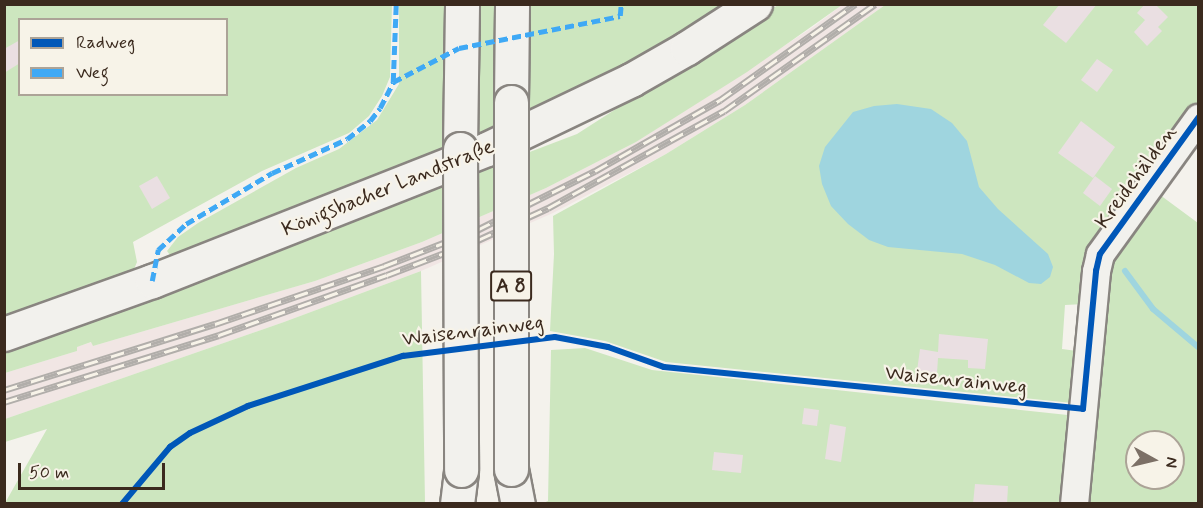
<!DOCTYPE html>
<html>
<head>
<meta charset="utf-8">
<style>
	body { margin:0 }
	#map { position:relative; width:1203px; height:508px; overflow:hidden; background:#f4f2ec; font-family:Mynerve,sans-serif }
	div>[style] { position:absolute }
	.built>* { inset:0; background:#f1e6e4 }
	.green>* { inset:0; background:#cde6bf }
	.water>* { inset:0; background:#9fd5df }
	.stream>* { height:6px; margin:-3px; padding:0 3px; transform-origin:3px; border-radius:3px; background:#9fd5df }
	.building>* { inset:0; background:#eadfe2 }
	.roads { filter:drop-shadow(2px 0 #898580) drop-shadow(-2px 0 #898580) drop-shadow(0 2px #898580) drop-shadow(0 -2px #898580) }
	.minor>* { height:27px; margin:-13.5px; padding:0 13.5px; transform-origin:13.5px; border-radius:13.5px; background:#f2f1ed }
	.major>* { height:33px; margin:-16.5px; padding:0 16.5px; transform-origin:16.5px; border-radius:16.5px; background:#f2f1ed }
	.highway>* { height:33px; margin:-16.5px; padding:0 16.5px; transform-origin:16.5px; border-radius:16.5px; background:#f2f1ed }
	.rail>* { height:7px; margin-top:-3.5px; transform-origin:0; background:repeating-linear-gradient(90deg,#f7f3e8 0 14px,#b1aeaa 0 28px); box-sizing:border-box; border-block:2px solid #b1aeaa }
	.bridges { filter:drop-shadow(2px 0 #898580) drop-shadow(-2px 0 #898580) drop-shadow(0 2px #898580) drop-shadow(0 -2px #898580) }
	.highway-bridge>* { height:33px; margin:-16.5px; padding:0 16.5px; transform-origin:16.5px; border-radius:16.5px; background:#f2f1ed }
	.quiet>* { height:4.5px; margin-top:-2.25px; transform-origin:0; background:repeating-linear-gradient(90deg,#3fa9f5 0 9px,transparent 0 13.5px) }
	.cycleway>* { height:6px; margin:-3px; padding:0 3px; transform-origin:3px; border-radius:3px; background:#0057b8 }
	span { translate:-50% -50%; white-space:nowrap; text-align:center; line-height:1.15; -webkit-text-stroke:4.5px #f7f3e8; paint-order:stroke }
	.shield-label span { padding:2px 4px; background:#f7f3e8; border:2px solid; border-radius:4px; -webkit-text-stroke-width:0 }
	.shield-label { font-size:20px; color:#3b2a1e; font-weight:700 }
	.street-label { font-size:21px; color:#3b2a1e }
	.frame { position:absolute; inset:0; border:6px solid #3b2a1e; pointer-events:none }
	.legend { position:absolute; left:18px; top:18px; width:210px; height:78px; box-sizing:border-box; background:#f7f3e8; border:2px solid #aca397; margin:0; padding:8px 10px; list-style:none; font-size:18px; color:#3b2a1e }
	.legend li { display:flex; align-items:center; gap:12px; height:30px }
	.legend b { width:30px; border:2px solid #aca397 }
	.north { position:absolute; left:1125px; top:430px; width:60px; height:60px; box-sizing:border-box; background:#f7f3e8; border:2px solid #aca397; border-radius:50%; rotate:98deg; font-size:16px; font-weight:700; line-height:24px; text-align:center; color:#3b2a1e }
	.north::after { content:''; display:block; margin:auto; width:21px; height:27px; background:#7c7066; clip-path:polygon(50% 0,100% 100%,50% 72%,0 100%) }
	.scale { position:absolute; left:18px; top:463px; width:147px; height:27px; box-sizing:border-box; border:3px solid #3b2a1e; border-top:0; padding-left:8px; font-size:18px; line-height:21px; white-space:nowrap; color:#3b2a1e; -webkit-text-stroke:4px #f7f3e8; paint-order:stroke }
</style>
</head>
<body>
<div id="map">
	<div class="built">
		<div style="clip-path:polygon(842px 5px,885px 5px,745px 105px,666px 154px,553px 213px,421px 271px,284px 322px,5px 419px,5px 373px,77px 351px,76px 347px,92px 342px,93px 346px,315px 281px,422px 242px,546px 188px,636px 142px,813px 27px)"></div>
	</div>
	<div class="green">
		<div style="clip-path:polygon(evenodd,4px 5px,392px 5px,390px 77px,382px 96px,369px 116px,349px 133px,262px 171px,133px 242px,137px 262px,132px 274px,5px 322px,4px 5px,20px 20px,226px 20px,226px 94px,20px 94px,20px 20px)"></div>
		<div style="clip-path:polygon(399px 5px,735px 5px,558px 103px,173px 259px,167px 251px,178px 237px,198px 223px,296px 168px,339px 149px,377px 120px,399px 84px)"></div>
		<div style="clip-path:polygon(778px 5px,842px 5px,747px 72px,636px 142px,546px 188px,422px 242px,315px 281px,93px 346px,91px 342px,77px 347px,77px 351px,5px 373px,4px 347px,322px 231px,577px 134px)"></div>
		<div style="clip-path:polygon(885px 5px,1198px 5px,1198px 105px,1093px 254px,1085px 304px,1065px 305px,1062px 349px,1077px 351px,1072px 403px,666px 362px,605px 341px,550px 331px,554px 254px,553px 216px,666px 154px,745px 105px)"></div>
		<div style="clip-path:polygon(evenodd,1156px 192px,1198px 223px,1198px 503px,1081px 504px,1105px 268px,1156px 192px,1137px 442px,1173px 442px,1173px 478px,1137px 478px,1137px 442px)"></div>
		<div style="clip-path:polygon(421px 271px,425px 502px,433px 503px,5px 503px,47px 429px,5px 442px,5px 419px,284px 322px)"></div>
		<div style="clip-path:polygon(585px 348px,652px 370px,1077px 416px,1070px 503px,541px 504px,548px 501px,551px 350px)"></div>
	</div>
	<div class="water">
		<div style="clip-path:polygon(897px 104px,931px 109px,952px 123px,967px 141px,979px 187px,998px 209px,1048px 254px,1053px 267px,1050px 277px,1041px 284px,1029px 283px,995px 265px,962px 254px,888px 247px,869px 240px,848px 224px,831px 206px,822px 184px,819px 166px,825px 147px,853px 112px,874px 106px)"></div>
	</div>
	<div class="stream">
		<div style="left:1125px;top:271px;width:47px;rotate:53.6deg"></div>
		<div style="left:1153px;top:309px;width:59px;rotate:40.2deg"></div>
	</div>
	<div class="building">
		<div style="clip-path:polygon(1060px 4px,1097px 4px,1066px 43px,1043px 25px)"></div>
		<div style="clip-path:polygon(1145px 4px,1155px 4px,1168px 17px,1158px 27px,1162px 31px,1147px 46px,1134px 32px,1145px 20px,1137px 13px)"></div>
		<div style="clip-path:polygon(20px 40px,20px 63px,4px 73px,4px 49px)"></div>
		<div style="clip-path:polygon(1097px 59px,1113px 70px,1097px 92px,1081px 80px)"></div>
		<div style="clip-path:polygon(1081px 121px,1115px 147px,1093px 178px,1058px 153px)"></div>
		<div style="clip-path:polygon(157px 176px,170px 198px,152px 209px,139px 186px)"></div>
		<div style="clip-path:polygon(1095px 176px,1112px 189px,1100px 206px,1083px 193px)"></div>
		<div style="clip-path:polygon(939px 334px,988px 339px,985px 369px,968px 368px,968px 360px,938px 358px,937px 373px,917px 371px,920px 349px,938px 352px)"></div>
		<div style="clip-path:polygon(804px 408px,819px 410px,817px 426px,802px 424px)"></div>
		<div style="clip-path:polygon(830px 424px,846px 427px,841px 462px,825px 459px)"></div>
		<div style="clip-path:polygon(714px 452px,743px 455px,741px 473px,712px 470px)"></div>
		<div style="clip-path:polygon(975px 484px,1008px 486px,1007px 504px,973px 504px)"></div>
	</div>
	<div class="roads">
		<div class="minor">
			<div style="left:1074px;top:504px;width:234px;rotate:-84.6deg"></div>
			<div style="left:1096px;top:271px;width:17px;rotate:-77deg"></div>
			<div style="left:1100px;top:254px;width:168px;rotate:-54.2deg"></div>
		</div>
		<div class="major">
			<div style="left:4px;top:334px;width:157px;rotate:-19.7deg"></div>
			<div style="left:152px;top:281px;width:360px;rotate:-21.5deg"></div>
			<div style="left:487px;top:149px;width:160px;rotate:-25.6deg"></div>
			<div style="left:631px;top:80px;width:64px;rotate:-29.7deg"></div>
			<div style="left:687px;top:48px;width:81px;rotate:-32.9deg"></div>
		</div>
		<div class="highway">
			<div style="left:511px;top:102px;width:98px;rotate:-89.4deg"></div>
			<div style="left:460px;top:149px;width:145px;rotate:-89.2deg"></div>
			<div style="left:511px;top:469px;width:36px;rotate:79deg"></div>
			<div style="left:457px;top:504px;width:34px;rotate:-83deg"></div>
		</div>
	</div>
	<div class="rail">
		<div style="left:4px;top:390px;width:221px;rotate:-17.4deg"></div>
		<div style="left:215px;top:324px;width:179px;rotate:-18.9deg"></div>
		<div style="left:384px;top:266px;width:100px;rotate:-21.2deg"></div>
		<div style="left:477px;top:230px;width:132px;rotate:-26.6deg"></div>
		<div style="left:595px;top:171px;width:144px;rotate:-29.6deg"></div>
		<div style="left:720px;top:100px;width:166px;rotate:-35.4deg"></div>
		<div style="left:4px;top:402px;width:225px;rotate:-17.3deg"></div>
		<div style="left:219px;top:335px;width:178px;rotate:-19.7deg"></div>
		<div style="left:387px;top:275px;width:97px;rotate:-21deg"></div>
		<div style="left:478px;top:240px;width:77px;rotate:-24.6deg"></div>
		<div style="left:548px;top:208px;width:201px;rotate:-28.9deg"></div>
		<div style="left:724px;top:111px;width:185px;rotate:-35.3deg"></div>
	</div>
	<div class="bridges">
		<div class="highway-bridge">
			<div style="left:460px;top:149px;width:321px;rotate:89.8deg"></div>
			<div style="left:511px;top:469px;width:367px;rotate:-90deg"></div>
		</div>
	</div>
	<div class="quiet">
		<div style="left:393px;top:82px;width:74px;rotate:-27.3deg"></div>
		<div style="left:459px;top:48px;width:164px;rotate:-11.2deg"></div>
		<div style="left:620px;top:16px;width:12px;rotate:-85deg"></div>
		<div style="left:152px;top:281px;width:32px;rotate:-79deg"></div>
		<div style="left:158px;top:250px;width:38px;rotate:-43deg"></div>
		<div style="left:186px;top:224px;width:100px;rotate:-30.7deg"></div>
		<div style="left:272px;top:173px;width:82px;rotate:-24.4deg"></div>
		<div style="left:347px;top:139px;width:29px;rotate:-38deg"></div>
		<div style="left:370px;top:121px;width:16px;rotate:-52deg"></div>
		<div style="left:380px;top:108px;width:29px;rotate:-63deg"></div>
		<div style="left:393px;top:82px;width:78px;rotate:-87.8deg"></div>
	</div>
	<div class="cycleway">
		<div style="left:122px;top:504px;width:75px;rotate:-49.9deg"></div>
		<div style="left:170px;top:447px;width:24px;rotate:-35deg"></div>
		<div style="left:190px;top:433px;width:64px;rotate:-25deg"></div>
		<div style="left:248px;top:406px;width:163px;rotate:-17.9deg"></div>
		<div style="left:403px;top:356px;width:153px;rotate:-7.1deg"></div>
		<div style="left:555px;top:337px;width:54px;rotate:10.7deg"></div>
		<div style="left:608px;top:347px;width:59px;rotate:19.7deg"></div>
		<div style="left:664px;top:367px;width:421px;rotate:5.7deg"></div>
		<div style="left:1083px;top:409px;width:139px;rotate:-84.6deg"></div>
		<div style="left:1096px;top:271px;width:17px;rotate:-77deg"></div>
		<div style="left:1100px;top:254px;width:168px;rotate:-54.2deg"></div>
	</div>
	<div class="shield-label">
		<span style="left:511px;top:286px">A 8</span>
	</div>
	<div class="street-label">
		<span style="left:1136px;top:177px;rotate:-54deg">Kreidehälden</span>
		<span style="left:388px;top:188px;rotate:-22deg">Königsbacher Landstraße</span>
		<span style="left:473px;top:331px;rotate:-7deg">Waisenrainweg</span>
		<span style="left:956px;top:380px;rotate:6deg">Waisenrainweg</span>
	</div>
	<div class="frame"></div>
	<ul class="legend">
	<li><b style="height:8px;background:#0057b8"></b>Radweg</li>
	<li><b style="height:8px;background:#3fa9f5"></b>Weg</li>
	</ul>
	<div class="north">N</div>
	<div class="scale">50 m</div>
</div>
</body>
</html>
